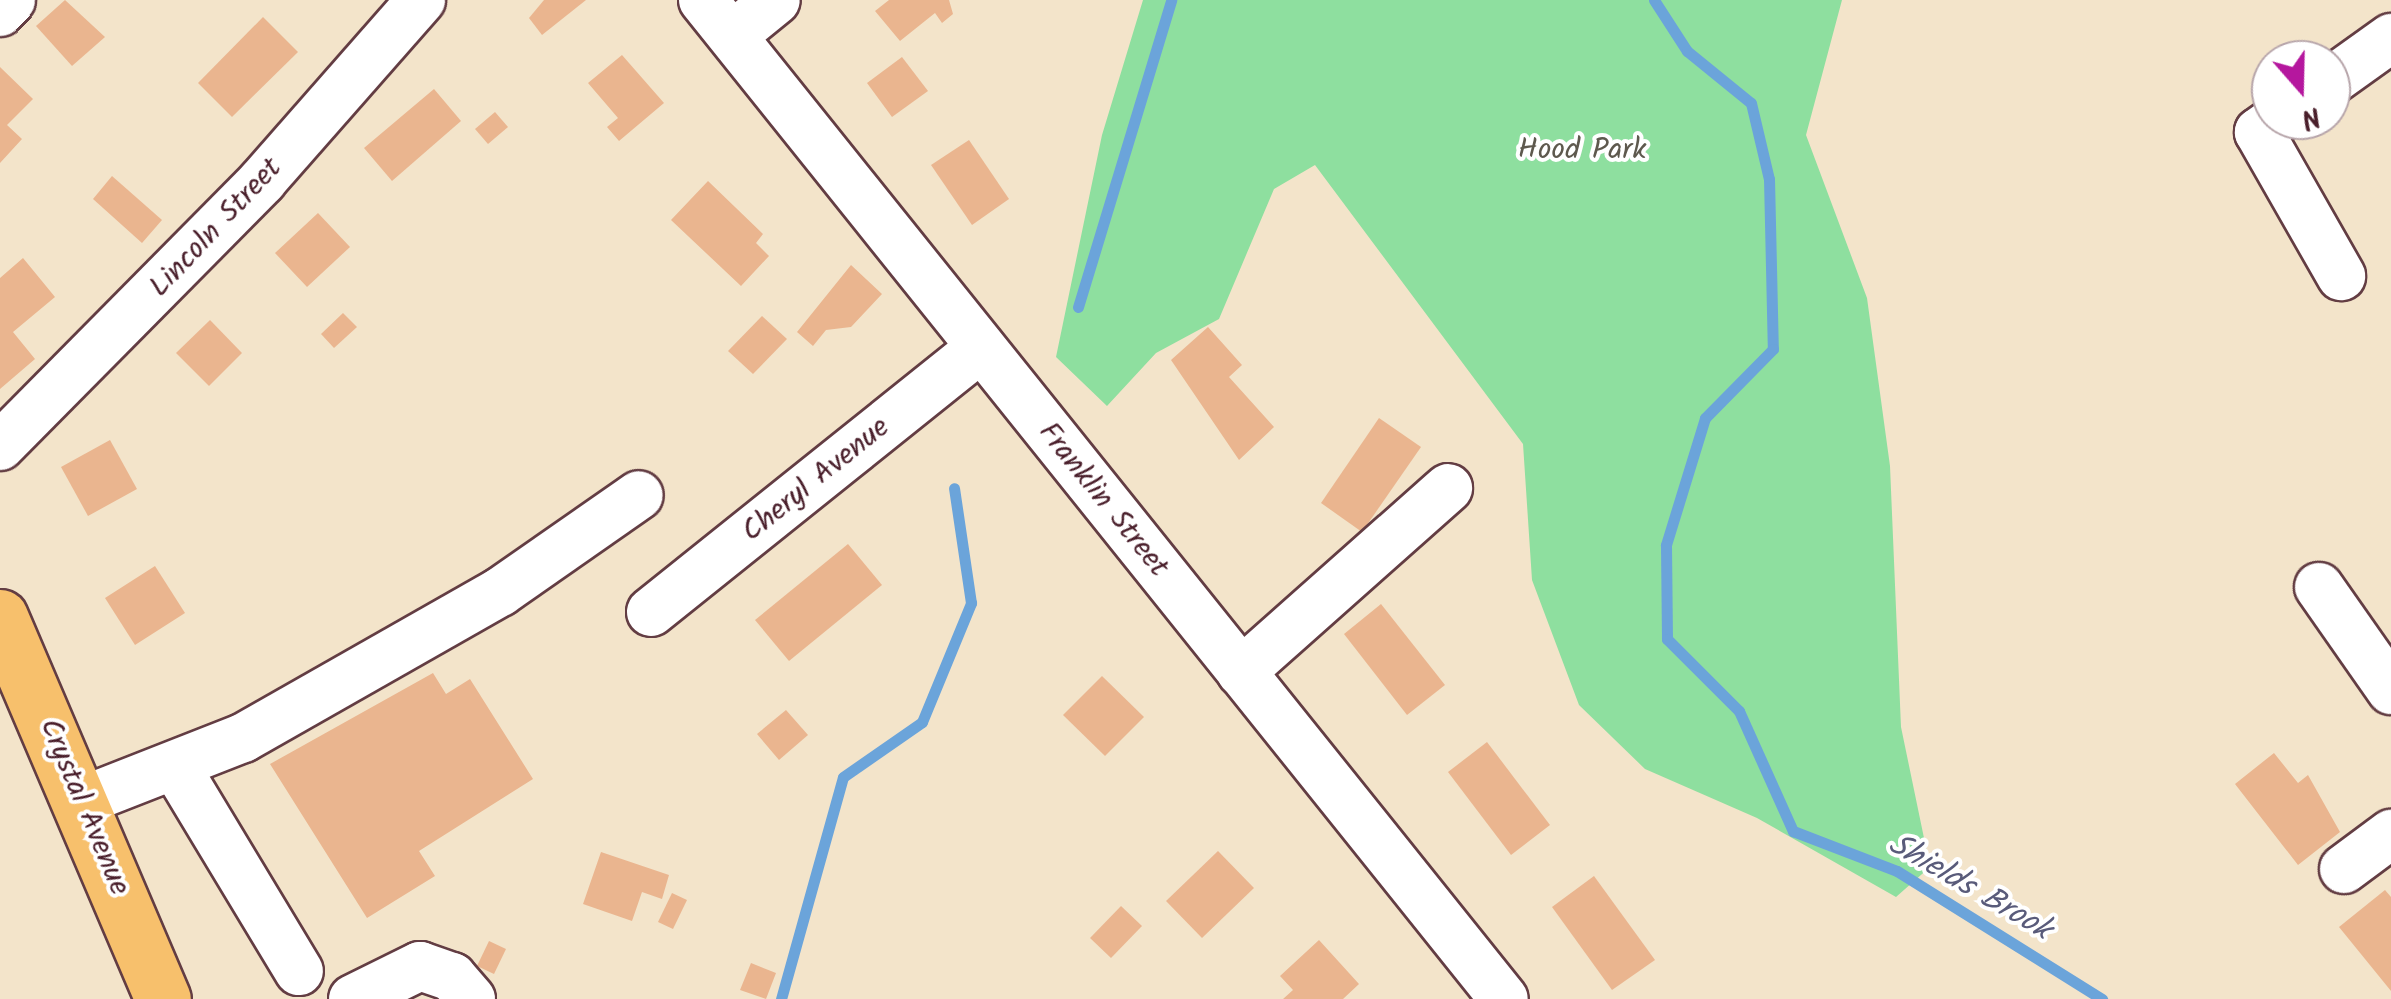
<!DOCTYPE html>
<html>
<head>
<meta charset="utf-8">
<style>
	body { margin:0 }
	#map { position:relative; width:2391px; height:999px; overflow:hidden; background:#f3e4ca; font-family:Kalam,sans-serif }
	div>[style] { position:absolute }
	.green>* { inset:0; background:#8edf9f }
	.stream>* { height:11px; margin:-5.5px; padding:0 5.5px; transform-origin:5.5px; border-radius:5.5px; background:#6ba4da }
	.building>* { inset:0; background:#eab58f }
	.roads { filter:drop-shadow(2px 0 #633d43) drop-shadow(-2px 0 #633d43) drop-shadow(0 2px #633d43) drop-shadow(0 -2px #633d43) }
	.minor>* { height:48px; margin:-24px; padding:0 24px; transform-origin:24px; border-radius:24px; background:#fff }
	.major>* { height:55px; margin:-27.5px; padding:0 27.5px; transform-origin:27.5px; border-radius:27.5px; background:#f7c06c }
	span { translate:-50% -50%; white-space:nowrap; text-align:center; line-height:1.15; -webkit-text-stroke:8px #fff; paint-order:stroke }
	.park-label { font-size:30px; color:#5e594e }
	.street-label { font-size:30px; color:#4a1f2b }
	.water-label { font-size:32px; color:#595b7a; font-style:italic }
	.north { position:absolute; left:2251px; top:40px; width:100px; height:100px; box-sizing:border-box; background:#fff; border:2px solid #b7a5aa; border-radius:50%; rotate:160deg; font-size:28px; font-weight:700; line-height:40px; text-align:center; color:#4a1f2b }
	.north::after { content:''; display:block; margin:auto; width:35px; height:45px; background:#b5179e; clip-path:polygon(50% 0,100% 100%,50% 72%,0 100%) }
</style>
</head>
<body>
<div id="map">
	<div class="green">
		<div style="clip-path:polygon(1143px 0,1842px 0,1806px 135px,1867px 298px,1890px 466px,1901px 727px,1930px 867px,1896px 897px,1757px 818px,1645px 769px,1579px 705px,1532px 580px,1523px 444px,1315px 165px,1274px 189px,1219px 319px,1156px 353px,1107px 406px,1056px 357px,1102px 135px)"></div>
	</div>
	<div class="stream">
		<div style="left:1654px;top:0;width:61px;rotate:57.1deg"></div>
		<div style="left:1687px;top:51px;width:82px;rotate:39.1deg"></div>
		<div style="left:1751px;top:103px;width:78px;rotate:76.7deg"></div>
		<div style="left:1769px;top:179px;width:170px;rotate:88.7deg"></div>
		<div style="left:1773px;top:349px;width:97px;rotate:134.6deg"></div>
		<div style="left:1705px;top:418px;width:133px;rotate:107.1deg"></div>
		<div style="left:1666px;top:545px;width:94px;rotate:89.4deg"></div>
		<div style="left:1667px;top:639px;width:102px;rotate:45deg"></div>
		<div style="left:1739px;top:711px;width:132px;rotate:65.8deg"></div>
		<div style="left:1793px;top:831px;width:111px;rotate:21deg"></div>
		<div style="left:1897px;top:871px;width:242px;rotate:32deg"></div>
		<div style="left:1078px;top:307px;width:321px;rotate:-73.1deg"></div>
		<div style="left:781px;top:999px;width:230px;rotate:-74.4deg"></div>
		<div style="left:843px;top:777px;width:96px;rotate:-34.8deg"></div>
		<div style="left:922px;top:722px;width:129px;rotate:-67.6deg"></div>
		<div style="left:971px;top:603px;width:116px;rotate:-98.4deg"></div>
	</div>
	<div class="building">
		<div style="clip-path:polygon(65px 0,105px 37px,72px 66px,36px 26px)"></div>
		<div style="clip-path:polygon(544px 0,586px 0,542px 35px,529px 18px)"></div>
		<div style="clip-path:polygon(889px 0,949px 0,953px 14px,942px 23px,935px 13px,900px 41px,875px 11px)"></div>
		<div style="clip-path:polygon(263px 17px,298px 52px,232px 117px,198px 83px)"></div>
		<div style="clip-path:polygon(622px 55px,664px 103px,619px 141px,607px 127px,618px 118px,588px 83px)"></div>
		<div style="clip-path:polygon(902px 57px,928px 91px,892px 117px,867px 83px)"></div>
		<div style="clip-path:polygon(0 67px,33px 99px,7px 125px,22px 139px,0 163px)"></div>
		<div style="clip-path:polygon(434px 89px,461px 121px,392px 181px,364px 148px)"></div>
		<div style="clip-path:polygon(495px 112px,508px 127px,488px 144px,475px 129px)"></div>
		<div style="clip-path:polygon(969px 140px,1009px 199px,972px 225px,931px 165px)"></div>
		<div style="clip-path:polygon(112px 176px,162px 220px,142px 243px,93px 199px)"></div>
		<div style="clip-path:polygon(708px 181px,763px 234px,756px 243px,769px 256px,741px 286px,671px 220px)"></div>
		<div style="clip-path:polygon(318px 213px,350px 247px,307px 287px,275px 253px)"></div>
		<div style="clip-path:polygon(23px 258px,55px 297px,13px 332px,35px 359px,0 389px,0 278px)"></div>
		<div style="clip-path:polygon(851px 265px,882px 294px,851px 327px,826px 330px,813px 346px,797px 332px)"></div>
		<div style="clip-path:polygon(343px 313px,357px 327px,334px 348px,321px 334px)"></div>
		<div style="clip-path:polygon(762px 316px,787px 339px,753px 374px,728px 351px)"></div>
		<div style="clip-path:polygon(210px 320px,242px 353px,209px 386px,176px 353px)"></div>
		<div style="clip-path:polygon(1208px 327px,1242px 365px,1229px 377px,1274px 427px,1239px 460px,1171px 360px)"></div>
		<div style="clip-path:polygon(1379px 418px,1421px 447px,1362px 532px,1321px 503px)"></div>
		<div style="clip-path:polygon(110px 440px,137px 489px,88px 516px,61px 467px)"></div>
		<div style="clip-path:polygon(848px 544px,882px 585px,789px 661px,755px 620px)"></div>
		<div style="clip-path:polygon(155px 566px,185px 613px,135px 645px,105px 598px)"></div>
		<div style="clip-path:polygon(1381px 604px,1445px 685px,1407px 715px,1344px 634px)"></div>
		<div style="clip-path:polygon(433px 673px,446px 694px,470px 679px,533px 779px,419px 851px,435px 876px,367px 918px,270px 764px)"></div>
		<div style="clip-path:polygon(1102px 676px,1144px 717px,1105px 756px,1063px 715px)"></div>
		<div style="clip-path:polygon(786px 710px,808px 735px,779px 760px,757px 734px)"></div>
		<div style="clip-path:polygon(1487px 742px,1550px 825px,1511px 855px,1448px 772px)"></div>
		<div style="clip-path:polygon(2274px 753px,2298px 783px,2308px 775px,2340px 832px,2298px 865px,2235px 784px)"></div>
		<div style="clip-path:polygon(1218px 851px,1254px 888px,1202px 938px,1166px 901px)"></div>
		<div style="clip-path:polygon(601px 852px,669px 875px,662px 899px,642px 892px,632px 921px,583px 904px)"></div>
		<div style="clip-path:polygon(1594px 876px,1655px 960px,1612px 990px,1552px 907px)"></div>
		<div style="clip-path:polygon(2385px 890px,2391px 897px,2391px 991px,2339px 927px)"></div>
		<div style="clip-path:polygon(672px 893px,687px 900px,673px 929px,658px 922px)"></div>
		<div style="clip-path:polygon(1121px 906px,1142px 926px,1111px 958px,1090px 938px)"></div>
		<div style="clip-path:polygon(1319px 940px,1359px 984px,1343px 999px,1283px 999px,1293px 990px,1280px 976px)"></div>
		<div style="clip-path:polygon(489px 941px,506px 949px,494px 974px,477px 966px)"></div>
		<div style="clip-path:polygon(751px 963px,776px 973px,766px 999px,740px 990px)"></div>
	</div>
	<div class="roads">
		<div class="minor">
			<div style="left:703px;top:0;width:1280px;rotate:51.28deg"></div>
			<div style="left:0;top:12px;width:16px;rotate:-47deg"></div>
			<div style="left:733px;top:35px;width:55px;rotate:-39.1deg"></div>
			<div style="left:2331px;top:81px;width:74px;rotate:-35.6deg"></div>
			<div style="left:2276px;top:120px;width:21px;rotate:145deg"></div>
			<div style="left:2259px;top:132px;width:166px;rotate:60.3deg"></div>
			<div style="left:0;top:446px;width:373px;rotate:-45.3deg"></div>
			<div style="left:262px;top:181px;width:241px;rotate:-48.7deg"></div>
			<div style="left:2319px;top:587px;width:126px;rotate:55deg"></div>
			<div style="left:651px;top:612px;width:423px;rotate:-38.7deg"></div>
			<div style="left:1241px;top:672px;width:277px;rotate:-41.6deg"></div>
			<div style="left:177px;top:769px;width:236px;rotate:58.9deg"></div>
			<div style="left:82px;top:801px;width:173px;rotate:-21.4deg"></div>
			<div style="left:243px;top:738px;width:296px;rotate:-29.6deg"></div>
			<div style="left:500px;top:592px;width:169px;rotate:-34.9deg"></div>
			<div style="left:2344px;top:869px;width:59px;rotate:-36.7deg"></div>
			<div style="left:353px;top:999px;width:75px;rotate:-26.2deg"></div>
			<div style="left:420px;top:966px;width:34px;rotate:19deg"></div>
			<div style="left:452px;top:977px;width:29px;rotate:49deg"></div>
		</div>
		<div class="major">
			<div style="left:0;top:617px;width:415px;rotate:66.9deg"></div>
		</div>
	</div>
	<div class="park-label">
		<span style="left:1582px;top:150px">Hood Park</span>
	</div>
	<div class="street-label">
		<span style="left:216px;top:228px;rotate:-47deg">Lincoln Street</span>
		<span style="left:816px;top:480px;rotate:-39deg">Cheryl Avenue</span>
		<span style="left:1103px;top:500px;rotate:51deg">Franklin Street</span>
		<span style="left:84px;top:807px;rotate:67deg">Crystal Avenue</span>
	</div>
	<div class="water-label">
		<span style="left:1969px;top:888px;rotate:30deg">Shields Brook</span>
	</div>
	<div class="north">N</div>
</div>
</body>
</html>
